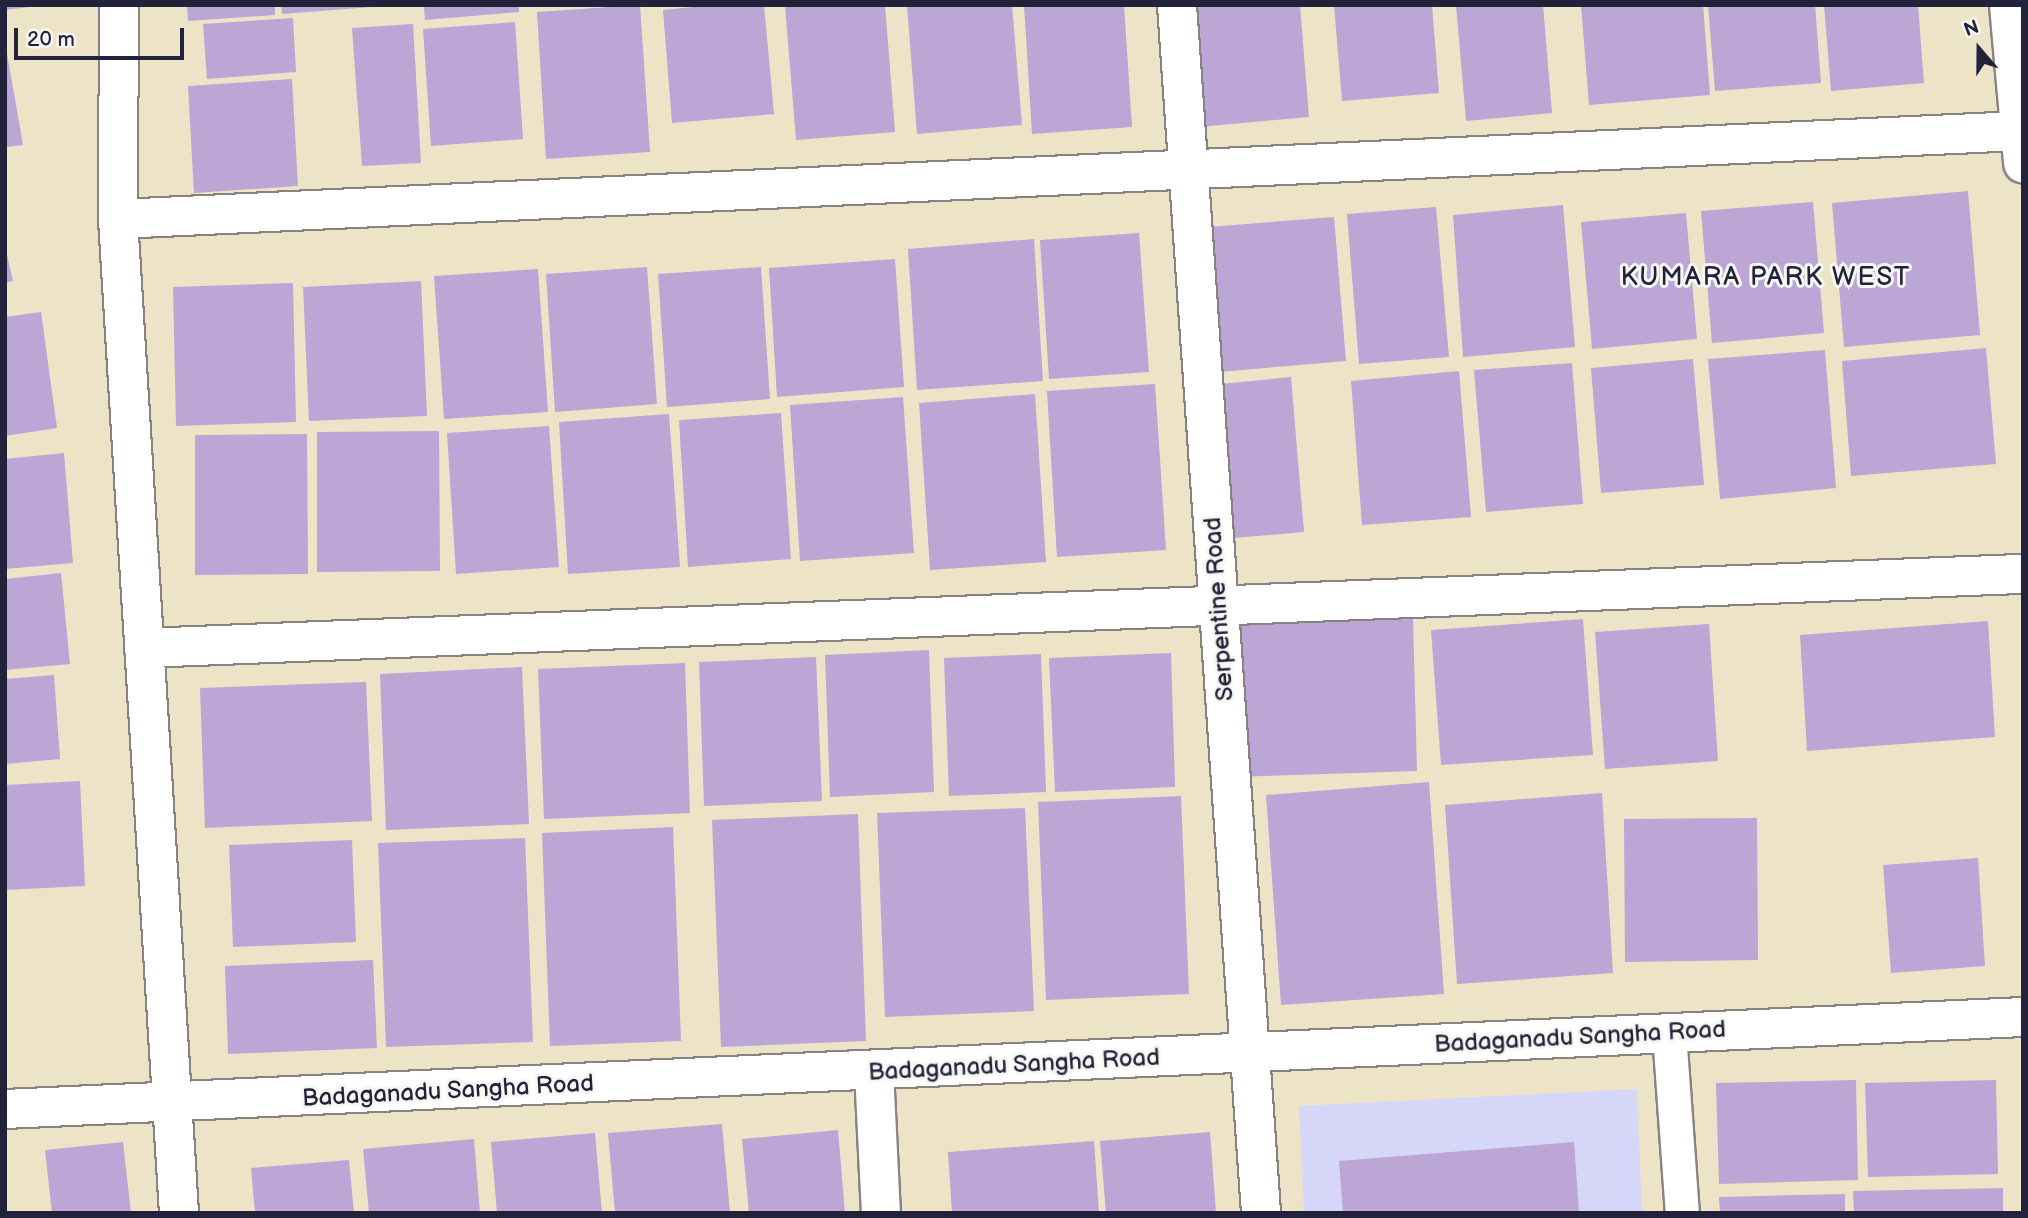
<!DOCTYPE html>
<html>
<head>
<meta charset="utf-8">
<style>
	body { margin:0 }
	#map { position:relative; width:2028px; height:1218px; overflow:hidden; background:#ede3c6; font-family:"Balsamiq Sans",sans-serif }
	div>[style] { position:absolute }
	.built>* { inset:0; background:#d6d7f8 }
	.building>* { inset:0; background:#bca6d5 }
	.roads { filter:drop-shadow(2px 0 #888280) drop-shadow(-2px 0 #888280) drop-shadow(0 2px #888280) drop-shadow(0 -2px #888280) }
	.lane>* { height:33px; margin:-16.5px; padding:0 16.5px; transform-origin:16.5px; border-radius:16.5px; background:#fff }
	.street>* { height:38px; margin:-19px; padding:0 19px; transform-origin:19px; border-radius:19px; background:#fff }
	span { translate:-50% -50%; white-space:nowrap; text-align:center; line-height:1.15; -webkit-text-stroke:6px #f6f6f2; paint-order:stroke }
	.street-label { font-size:24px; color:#22223b }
	.neighbourhood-label { font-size:26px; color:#22223b; letter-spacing:2px }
	.frame { position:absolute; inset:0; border:7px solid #22223b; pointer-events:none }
	.north { position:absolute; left:1944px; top:14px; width:70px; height:70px; -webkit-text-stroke:5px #f6f6f2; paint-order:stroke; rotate:340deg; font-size:19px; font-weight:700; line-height:28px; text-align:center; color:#22223b }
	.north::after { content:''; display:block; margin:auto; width:24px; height:32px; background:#22223b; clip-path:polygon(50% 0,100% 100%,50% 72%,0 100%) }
	.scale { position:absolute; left:14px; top:28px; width:170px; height:32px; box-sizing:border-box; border:4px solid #22223b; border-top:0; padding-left:9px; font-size:21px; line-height:24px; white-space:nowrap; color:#22223b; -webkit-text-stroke:5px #f6f6f2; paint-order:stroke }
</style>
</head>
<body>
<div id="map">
	<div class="built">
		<div style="clip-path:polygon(1637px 1089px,1642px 1213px,1304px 1213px,1299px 1106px)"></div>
	</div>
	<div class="building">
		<div style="clip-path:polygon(5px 5px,29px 5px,29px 7px,5px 10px)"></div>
		<div style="clip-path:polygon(187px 5px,275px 5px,275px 15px,188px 21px)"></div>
		<div style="clip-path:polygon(281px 5px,371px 5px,371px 7px,282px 14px)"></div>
		<div style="clip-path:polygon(424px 5px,519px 5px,519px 12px,425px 20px)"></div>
		<div style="clip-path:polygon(640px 5px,650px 152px,546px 159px,537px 12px)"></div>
		<div style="clip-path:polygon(713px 5px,764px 5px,774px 114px,672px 123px,663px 10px)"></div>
		<div style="clip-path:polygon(785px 5px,885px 5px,895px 132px,796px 140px)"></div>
		<div style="clip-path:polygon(907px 5px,1012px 5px,1022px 125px,917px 134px)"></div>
		<div style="clip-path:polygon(1024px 5px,1124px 5px,1132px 127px,1032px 134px)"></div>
		<div style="clip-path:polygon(1190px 5px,1300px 5px,1309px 117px,1199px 127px)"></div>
		<div style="clip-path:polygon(1334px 5px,1432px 5px,1439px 93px,1342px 101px)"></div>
		<div style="clip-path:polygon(1456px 5px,1543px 5px,1552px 113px,1466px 121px)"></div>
		<div style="clip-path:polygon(1581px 5px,1703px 5px,1710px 95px,1589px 105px)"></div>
		<div style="clip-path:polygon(1708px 5px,1815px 5px,1821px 83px,1715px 91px)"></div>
		<div style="clip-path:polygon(1824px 5px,1918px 5px,1924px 83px,1831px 91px)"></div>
		<div style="clip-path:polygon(293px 18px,296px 72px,207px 79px,203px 24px)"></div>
		<div style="clip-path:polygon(515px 22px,523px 139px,431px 146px,423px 29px)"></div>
		<div style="clip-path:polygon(413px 24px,421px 163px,362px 166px,352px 28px)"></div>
		<div style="clip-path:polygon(5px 42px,23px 145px,5px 147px)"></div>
		<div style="clip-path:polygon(292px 79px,298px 186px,194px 193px,188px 86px)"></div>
		<div style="clip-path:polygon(1968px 191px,1980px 335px,1844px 347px,1832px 203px)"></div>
		<div style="clip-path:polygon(1813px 202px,1824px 333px,1712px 343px,1701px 211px)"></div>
		<div style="clip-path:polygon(1563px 205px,1575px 347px,1463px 357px,1453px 215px)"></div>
		<div style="clip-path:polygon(1436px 207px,1449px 357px,1359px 364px,1347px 214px)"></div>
		<div style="clip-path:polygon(1686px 213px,1697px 339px,1592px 349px,1581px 222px)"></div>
		<div style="clip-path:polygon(1334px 217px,1346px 361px,1207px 373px,1195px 228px)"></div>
		<div style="clip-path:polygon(1139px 233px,1149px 372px,1049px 379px,1040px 240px)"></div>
		<div style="clip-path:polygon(1034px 239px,1043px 381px,917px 390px,908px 249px)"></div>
		<div style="clip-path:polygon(5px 246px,13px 281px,5px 283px)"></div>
		<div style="clip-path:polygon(895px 259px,904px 387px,777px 397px,769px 268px)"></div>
		<div style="clip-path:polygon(647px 267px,657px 404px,555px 412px,546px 274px)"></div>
		<div style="clip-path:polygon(761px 267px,770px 399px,667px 407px,658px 274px)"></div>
		<div style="clip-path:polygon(538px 269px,548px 412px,444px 419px,434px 276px)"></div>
		<div style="clip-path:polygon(421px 281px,427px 416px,309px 421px,303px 287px)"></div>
		<div style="clip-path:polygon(293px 283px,296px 422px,176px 426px,173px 287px)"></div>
		<div style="clip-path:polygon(41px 312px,57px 428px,5px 436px,5px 317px)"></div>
		<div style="clip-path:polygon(1986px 348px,1996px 464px,1851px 476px,1842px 361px)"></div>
		<div style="clip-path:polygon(1825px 350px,1836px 488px,1720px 499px,1708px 359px)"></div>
		<div style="clip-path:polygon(1693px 359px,1704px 485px,1601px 493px,1591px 368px)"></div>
		<div style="clip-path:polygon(1572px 363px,1583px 504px,1486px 512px,1474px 370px)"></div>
		<div style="clip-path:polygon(1459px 371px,1471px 517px,1362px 525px,1351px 381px)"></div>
		<div style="clip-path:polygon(1291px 377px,1304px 532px,1234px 538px,1221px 384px)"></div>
		<div style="clip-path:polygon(1155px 384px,1166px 550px,1057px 557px,1047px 391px)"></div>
		<div style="clip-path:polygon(1035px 394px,1046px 562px,930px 570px,919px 403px)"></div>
		<div style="clip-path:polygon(903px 397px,914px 553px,800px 561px,790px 405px)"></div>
		<div style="clip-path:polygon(781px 413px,791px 559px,688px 567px,679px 420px)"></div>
		<div style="clip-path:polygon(669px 414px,680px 567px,568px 574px,559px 422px)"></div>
		<div style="clip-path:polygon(549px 426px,559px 567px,456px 574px,447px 433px)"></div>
		<div style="clip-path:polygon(439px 431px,440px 571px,317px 572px,317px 432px)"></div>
		<div style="clip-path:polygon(307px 434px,308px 574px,195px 575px,195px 435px)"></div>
		<div style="clip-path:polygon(64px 453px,73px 563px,5px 569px,5px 459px)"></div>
		<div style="clip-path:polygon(61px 573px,70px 664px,5px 670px,5px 579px)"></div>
		<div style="clip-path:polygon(1413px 619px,1417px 771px,1231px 777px,1227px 625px)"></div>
		<div style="clip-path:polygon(1583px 619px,1593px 755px,1441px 765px,1431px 630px)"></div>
		<div style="clip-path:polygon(1988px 621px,1995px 737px,1807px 751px,1800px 635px)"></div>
		<div style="clip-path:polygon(1709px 624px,1718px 761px,1605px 769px,1595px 632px)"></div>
		<div style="clip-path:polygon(929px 650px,934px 792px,830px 797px,825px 655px)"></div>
		<div style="clip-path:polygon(1171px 653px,1175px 787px,1055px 792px,1049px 658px)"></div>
		<div style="clip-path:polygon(1041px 654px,1046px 792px,949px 796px,944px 658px)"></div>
		<div style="clip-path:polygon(816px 657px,822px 801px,704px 806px,699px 662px)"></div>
		<div style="clip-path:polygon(685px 663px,690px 813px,544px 819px,538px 669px)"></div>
		<div style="clip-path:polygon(522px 667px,529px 824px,386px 830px,380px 674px)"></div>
		<div style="clip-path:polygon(54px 675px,60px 759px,5px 764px,5px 679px)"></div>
		<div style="clip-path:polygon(366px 682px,372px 821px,205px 828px,200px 688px)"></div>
		<div style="clip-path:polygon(80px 781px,85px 886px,5px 890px,5px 785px)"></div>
		<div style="clip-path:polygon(1429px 782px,1444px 994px,1281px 1005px,1266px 795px)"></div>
		<div style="clip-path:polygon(1602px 793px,1613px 973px,1457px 984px,1445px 805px)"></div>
		<div style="clip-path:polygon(1181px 796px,1189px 994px,1046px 1000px,1038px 802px)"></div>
		<div style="clip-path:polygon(1025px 808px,1034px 1011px,885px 1017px,877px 813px)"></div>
		<div style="clip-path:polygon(858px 814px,866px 1041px,721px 1047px,712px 820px)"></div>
		<div style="clip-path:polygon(1757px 818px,1758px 960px,1625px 962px,1624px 819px)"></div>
		<div style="clip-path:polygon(673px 827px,681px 1041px,550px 1046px,542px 833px)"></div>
		<div style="clip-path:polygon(525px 838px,533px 1042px,386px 1047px,378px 843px)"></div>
		<div style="clip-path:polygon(352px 840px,356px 942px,233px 947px,229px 845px)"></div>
		<div style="clip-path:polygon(1978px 858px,1985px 966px,1891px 973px,1883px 865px)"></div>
		<div style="clip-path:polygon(373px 960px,377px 1048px,228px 1054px,225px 966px)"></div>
		<div style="clip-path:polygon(1856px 1080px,1858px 1180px,1719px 1184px,1716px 1083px)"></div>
		<div style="clip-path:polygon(1996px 1080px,1998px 1174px,1868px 1177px,1865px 1083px)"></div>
		<div style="clip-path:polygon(722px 1124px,730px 1213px,615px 1213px,608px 1133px)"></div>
		<div style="clip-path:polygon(838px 1130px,845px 1213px,749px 1213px,742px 1139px)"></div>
		<div style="clip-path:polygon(1210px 1132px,1216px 1213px,1106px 1213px,1100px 1141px)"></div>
		<div style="clip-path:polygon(595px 1133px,602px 1213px,497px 1213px,491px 1142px)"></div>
		<div style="clip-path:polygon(474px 1139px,480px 1213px,369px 1213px,363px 1149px)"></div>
		<div style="clip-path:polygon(1094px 1141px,1099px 1213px,952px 1213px,948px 1152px)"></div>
		<div style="clip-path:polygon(123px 1142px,131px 1213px,52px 1213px,45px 1150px)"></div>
		<div style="clip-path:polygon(1574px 1142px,1579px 1213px,1343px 1213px,1339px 1161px)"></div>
		<div style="clip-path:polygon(349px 1160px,354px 1213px,255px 1213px,251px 1168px)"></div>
		<div style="clip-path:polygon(2003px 1188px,2003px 1213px,1854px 1213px,1853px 1191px)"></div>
		<div style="clip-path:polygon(1845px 1194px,1845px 1213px,1720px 1213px,1719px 1197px)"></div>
	</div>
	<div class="roads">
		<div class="lane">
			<div style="left:1669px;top:1033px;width:180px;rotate:85.9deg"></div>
		</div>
		<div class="street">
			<div style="left:119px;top:5px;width:214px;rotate:90.3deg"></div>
			<div style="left:118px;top:219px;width:996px;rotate:86.49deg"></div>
			<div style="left:1177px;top:5px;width:1211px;rotate:86.02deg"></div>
			<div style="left:2009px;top:5px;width:159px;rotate:84.9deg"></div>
			<div style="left:118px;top:219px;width:1905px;rotate:-2.65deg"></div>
			<div style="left:144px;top:648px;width:1880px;rotate:-2.26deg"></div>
			<div style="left:874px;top:1071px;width:142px;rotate:87.2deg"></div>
			<div style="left:5px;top:1109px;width:2020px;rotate:-2.61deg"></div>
		</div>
	</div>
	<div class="street-label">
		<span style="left:1219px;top:609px;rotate:-94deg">Serpentine Road</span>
		<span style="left:1580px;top:1037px;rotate:-3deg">Badaganadu Sangha Road</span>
		<span style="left:1014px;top:1065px;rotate:-3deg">Badaganadu Sangha Road</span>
		<span style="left:448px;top:1091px;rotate:-3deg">Badaganadu Sangha Road</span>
	</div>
	<div class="neighbourhood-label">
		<span style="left:1766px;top:278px">KUMARA PARK WEST</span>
	</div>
	<div class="frame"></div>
	<div class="north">N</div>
	<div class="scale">20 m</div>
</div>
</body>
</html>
